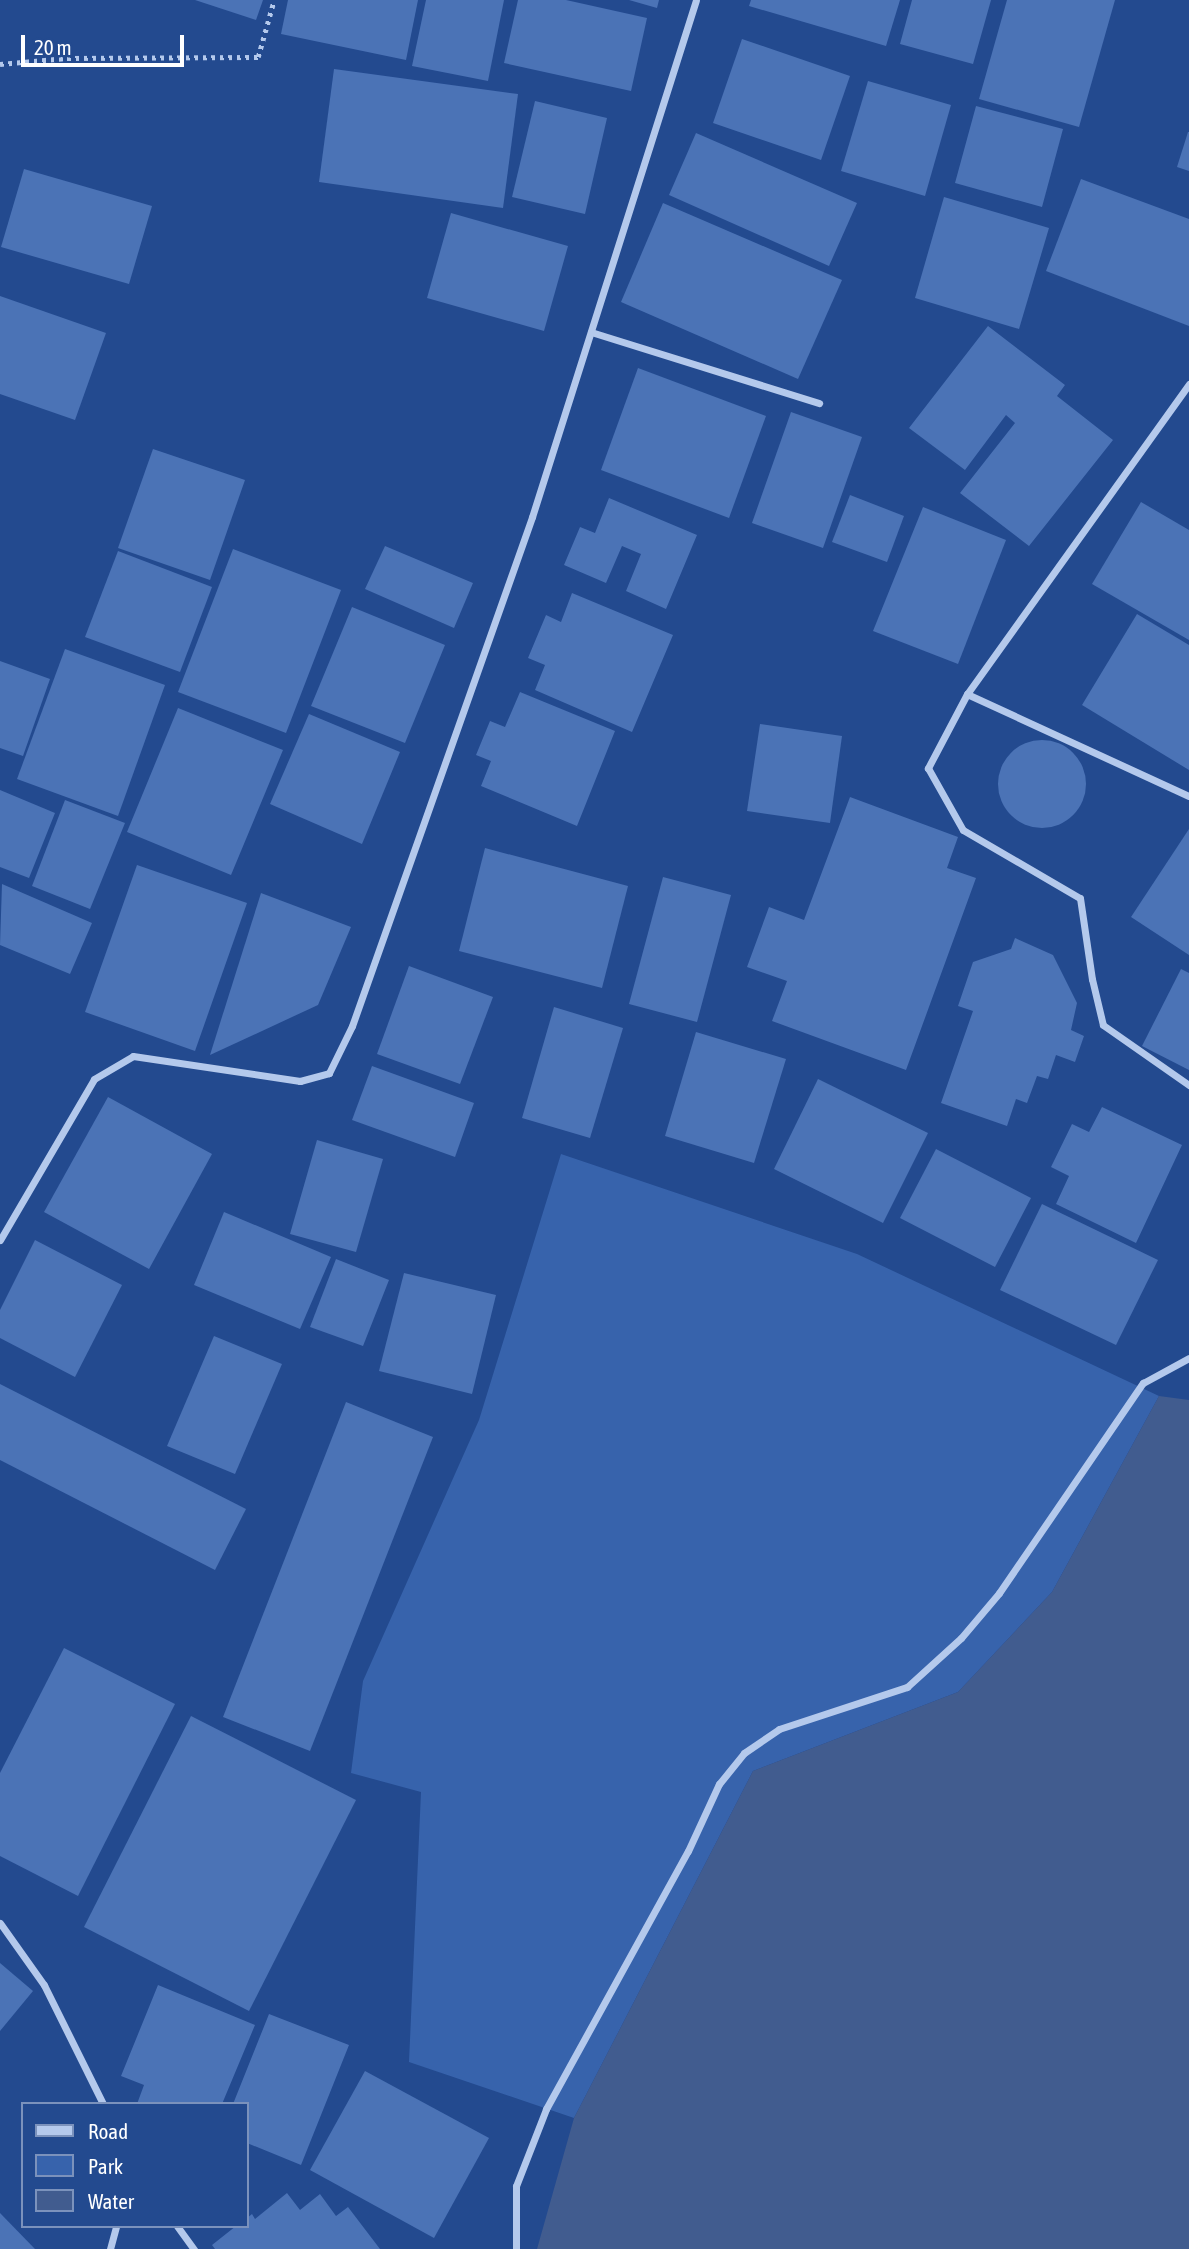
<!DOCTYPE html>
<html>
<head>
<meta charset="utf-8">
<style>
	body { margin:0 }
	#map { position:relative; width:1189px; height:2249px; overflow:hidden; background:#234a8f; font-family:"Asap Condensed",sans-serif }
	div>[style] { position:absolute }
	.green>* { inset:0; background:#3763ac }
	.water>* { inset:0; background:#415c8f }
	.building>* { inset:0; background:#4b73b6 }
	.round { border-radius:50% }
	.path>* { height:4.5px; margin-top:-2.25px; transform-origin:0; background:repeating-linear-gradient(90deg,#b4c9ec 0 3.5px,transparent 0 8.5px) }
	.minor>* { height:7px; margin:-3.5px; padding:0 3.5px; transform-origin:3.5px; border-radius:3.5px; background:#b4c9ec }
	span { translate:-50% -50%; white-space:nowrap; text-align:center; line-height:1.15; -webkit-text-stroke:5px #234a8f; paint-order:stroke }
	.legend { position:absolute; left:21px; top:2102px; width:228px; height:126px; box-sizing:border-box; background:#234a8f; border:2px solid #7b92bc; margin:0; padding:9px 12px; list-style:none; font-size:21px; color:#fff }
	.legend li { display:flex; align-items:center; gap:14px; height:35px }
	.legend b { width:35px; border:2px solid #7b92bc }
	.scale { position:absolute; left:21px; top:35px; width:163px; height:32px; box-sizing:border-box; border:4px solid #fff; border-top:0; padding-left:9px; font-size:21px; line-height:24px; white-space:nowrap; color:#fff; -webkit-text-stroke:5px #234a8f; paint-order:stroke }
</style>
</head>
<body>
<div id="map">
	<div class="green">
		<div style="clip-path:polygon(561px 1154px,857px 1254px,1159px 1396px,1052px 1592px,958px 1692px,753px 1771px,574px 2118px,409px 2062px,421px 1792px,351px 1773px,363px 1681px,479px 1420px)"></div>
	</div>
	<div class="water">
		<div style="clip-path:polygon(1159px 1396px,1189px 1400px,1189px 2249px,537px 2249px,574px 2118px,753px 1771px,958px 1692px,1052px 1592px)"></div>
	</div>
	<div class="building">
		<div style="clip-path:polygon(195px 0,263px 0,256px 20px)"></div>
		<div style="clip-path:polygon(288px 0,418px 0,406px 60px,281px 34px)"></div>
		<div style="clip-path:polygon(426px 0,504px 0,488px 81px,412px 66px)"></div>
		<div style="clip-path:polygon(518px 0,566px 0,647px 18px,631px 91px,504px 63px)"></div>
		<div style="clip-path:polygon(629px 0,659px 0,657px 8px)"></div>
		<div style="clip-path:polygon(751px 0,900px 0,886px 46px,749px 6px)"></div>
		<div style="clip-path:polygon(912px 0,991px 0,973px 64px,900px 44px)"></div>
		<div style="clip-path:polygon(1007px 0,1115px 0,1079px 127px,979px 99px)"></div>
		<div style="clip-path:polygon(742px 39px,850px 76px,821px 160px,713px 123px)"></div>
		<div style="clip-path:polygon(334px 69px,518px 94px,503px 208px,319px 182px)"></div>
		<div style="clip-path:polygon(868px 81px,951px 105px,925px 196px,841px 171px)"></div>
		<div style="clip-path:polygon(535px 101px,607px 118px,585px 214px,512px 197px)"></div>
		<div style="clip-path:polygon(976px 106px,1063px 129px,1042px 207px,955px 183px)"></div>
		<div style="clip-path:polygon(1188px 132px,1189px 132px,1189px 171px,1177px 167px)"></div>
		<div style="clip-path:polygon(696px 133px,857px 203px,829px 266px,669px 195px)"></div>
		<div style="clip-path:polygon(24px 169px,152px 206px,129px 284px,1px 247px)"></div>
		<div style="clip-path:polygon(1081px 179px,1189px 219px,1189px 326px,1046px 271px)"></div>
		<div style="clip-path:polygon(944px 197px,1049px 228px,1019px 329px,915px 298px)"></div>
		<div style="clip-path:polygon(663px 203px,842px 280px,798px 379px,621px 302px)"></div>
		<div style="clip-path:polygon(451px 213px,568px 246px,544px 331px,427px 298px)"></div>
		<div style="clip-path:polygon(0 296px,106px 333px,75px 420px,0 394px)"></div>
		<div style="clip-path:polygon(988px 326px,1065px 385px,1057px 396px,1113px 440px,1029px 546px,960px 493px,1015px 423px,1006px 415px,965px 470px,909px 428px)"></div>
		<div style="clip-path:polygon(638px 368px,766px 416px,729px 518px,601px 470px)"></div>
		<div style="clip-path:polygon(791px 412px,862px 437px,823px 548px,752px 523px)"></div>
		<div style="clip-path:polygon(153px 449px,245px 480px,210px 580px,118px 548px)"></div>
		<div style="clip-path:polygon(850px 495px,904px 516px,887px 562px,832px 542px)"></div>
		<div style="clip-path:polygon(609px 498px,697px 535px,666px 609px,626px 591px,641px 554px,622px 546px,606px 583px,564px 565px,580px 527px,595px 533px)"></div>
		<div style="clip-path:polygon(1141px 502px,1189px 530px,1189px 640px,1092px 584px)"></div>
		<div style="clip-path:polygon(923px 507px,1006px 540px,958px 664px,873px 631px)"></div>
		<div style="clip-path:polygon(385px 546px,473px 583px,454px 628px,365px 589px)"></div>
		<div style="clip-path:polygon(233px 549px,341px 590px,286px 733px,178px 692px)"></div>
		<div style="clip-path:polygon(118px 551px,212px 587px,180px 672px,85px 637px)"></div>
		<div style="clip-path:polygon(572px 593px,673px 635px,632px 732px,535px 690px,545px 665px,528px 658px,546px 615px,561px 622px)"></div>
		<div style="clip-path:polygon(352px 607px,445px 645px,405px 743px,311px 706px)"></div>
		<div style="clip-path:polygon(1137px 614px,1189px 645px,1189px 770px,1082px 705px)"></div>
		<div style="clip-path:polygon(65px 649px,165px 685px,118px 816px,17px 779px)"></div>
		<div style="clip-path:polygon(0 661px,50px 679px,23px 756px,0 748px)"></div>
		<div style="clip-path:polygon(520px 692px,615px 731px,577px 826px,481px 786px,491px 761px,476px 755px,490px 721px,505px 727px)"></div>
		<div style="clip-path:polygon(178px 708px,283px 750px,231px 875px,127px 832px)"></div>
		<div style="clip-path:polygon(309px 714px,400px 752px,362px 844px,270px 804px)"></div>
		<div style="clip-path:polygon(760px 724px,842px 736px,830px 823px,747px 811px)"></div>
		<div class="round" style="left:998px;top:740px;width:88px;height:88px"></div>
		<div style="clip-path:polygon(0 790px,55px 813px,29px 878px,0 867px)"></div>
		<div style="clip-path:polygon(850px 797px,958px 837px,947px 868px,976px 878px,906px 1070px,772px 1021px,787px 981px,747px 967px,769px 907px,804px 920px)"></div>
		<div style="clip-path:polygon(65px 800px,125px 823px,90px 909px,32px 886px)"></div>
		<div style="clip-path:polygon(1189px 829px,1189px 955px,1131px 917px)"></div>
		<div style="clip-path:polygon(485px 848px,628px 886px,602px 988px,459px 951px)"></div>
		<div style="clip-path:polygon(137px 865px,247px 903px,195px 1051px,85px 1012px)"></div>
		<div style="clip-path:polygon(663px 877px,731px 895px,697px 1022px,629px 1004px)"></div>
		<div style="clip-path:polygon(2px 884px,92px 923px,70px 974px,0 945px)"></div>
		<div style="clip-path:polygon(261px 893px,351px 927px,318px 1005px,210px 1055px)"></div>
		<div style="clip-path:polygon(1015px 938px,1053px 955px,1077px 1003px,1071px 1030px,1084px 1036px,1075px 1062px,1056px 1055px,1048px 1079px,1037px 1076px,1027px 1103px,1016px 1099px,1007px 1126px,941px 1103px,973px 1011px,958px 1006px,973px 962px,1011px 949px)"></div>
		<div style="clip-path:polygon(409px 966px,493px 997px,460px 1084px,377px 1054px)"></div>
		<div style="clip-path:polygon(1181px 969px,1189px 973px,1189px 1070px,1142px 1046px)"></div>
		<div style="clip-path:polygon(554px 1007px,623px 1028px,590px 1138px,522px 1118px)"></div>
		<div style="clip-path:polygon(696px 1032px,786px 1059px,754px 1163px,665px 1136px)"></div>
		<div style="clip-path:polygon(372px 1066px,474px 1103px,455px 1157px,352px 1120px)"></div>
		<div style="clip-path:polygon(818px 1079px,928px 1133px,883px 1223px,774px 1169px)"></div>
		<div style="clip-path:polygon(108px 1097px,212px 1154px,149px 1269px,44px 1212px)"></div>
		<div style="clip-path:polygon(1102px 1107px,1182px 1145px,1136px 1243px,1056px 1204px,1069px 1176px,1051px 1167px,1072px 1124px,1089px 1132px)"></div>
		<div style="clip-path:polygon(317px 1140px,383px 1159px,356px 1252px,290px 1234px)"></div>
		<div style="clip-path:polygon(936px 1149px,1031px 1198px,995px 1267px,900px 1218px)"></div>
		<div style="clip-path:polygon(1042px 1204px,1158px 1260px,1116px 1345px,1000px 1290px)"></div>
		<div style="clip-path:polygon(224px 1212px,331px 1257px,300px 1329px,194px 1285px)"></div>
		<div style="clip-path:polygon(35px 1240px,122px 1285px,75px 1377px,0 1338px,0 1310px)"></div>
		<div style="clip-path:polygon(336px 1259px,389px 1280px,363px 1346px,310px 1327px)"></div>
		<div style="clip-path:polygon(404px 1273px,496px 1295px,472px 1394px,379px 1371px)"></div>
		<div style="clip-path:polygon(214px 1336px,282px 1364px,235px 1474px,167px 1446px)"></div>
		<div style="clip-path:polygon(0 1384px,246px 1509px,215px 1570px,0 1460px)"></div>
		<div style="clip-path:polygon(346px 1402px,433px 1437px,310px 1751px,223px 1717px)"></div>
		<div style="clip-path:polygon(64px 1648px,175px 1704px,78px 1896px,0 1856px,0 1773px)"></div>
		<div style="clip-path:polygon(191px 1716px,356px 1800px,249px 2011px,84px 1927px)"></div>
		<div style="clip-path:polygon(0 1963px,33px 1991px,0 2031px)"></div>
		<div style="clip-path:polygon(158px 1985px,255px 2025px,222px 2104px,137px 2104px,144px 2085px,121px 2076px)"></div>
		<div style="clip-path:polygon(269px 2014px,349px 2045px,301px 2165px,247px 2143px,247px 2104px,233px 2104px)"></div>
		<div style="clip-path:polygon(365px 2071px,489px 2138px,434px 2238px,310px 2170px)"></div>
		<div style="clip-path:polygon(287px 2193px,300px 2210px,320px 2194px,336px 2216px,348px 2207px,380px 2249px,215px 2249px,212px 2245px,236px 2226px,247px 2226px,247px 2218px,252px 2214px,255px 2219px)"></div>
		<div style="clip-path:polygon(0 2213px,35px 2249px,0 2249px)"></div>
	</div>
	<div class="path">
		<div style="left:0;top:64px;width:67px;rotate:-5.1deg"></div>
		<div style="left:67px;top:58px;width:191px;rotate:-0.3deg"></div>
		<div style="left:258px;top:57px;width:59px;rotate:-74.3deg"></div>
	</div>
	<div class="minor">
		<div style="left:591px;top:332px;width:239px;rotate:17.3deg"></div>
		<div style="left:1189px;top:384px;width:381px;rotate:125.6deg"></div>
		<div style="left:967px;top:694px;width:84px;rotate:117.8deg"></div>
		<div style="left:928px;top:768px;width:71px;rotate:60.6deg"></div>
		<div style="left:963px;top:830px;width:135px;rotate:30.2deg"></div>
		<div style="left:1080px;top:898px;width:82px;rotate:81.6deg"></div>
		<div style="left:1092px;top:979px;width:47px;rotate:76.6deg"></div>
		<div style="left:1103px;top:1025px;width:105px;rotate:34.9deg"></div>
		<div style="left:967px;top:694px;width:244px;rotate:24.7deg"></div>
		<div style="left:0;top:1240px;width:186px;rotate:-59.7deg"></div>
		<div style="left:94px;top:1079px;width:45px;rotate:-30.5deg"></div>
		<div style="left:133px;top:1056px;width:169px;rotate:8.5deg"></div>
		<div style="left:300px;top:1081px;width:30px;rotate:-15deg"></div>
		<div style="left:329px;top:1073px;width:52px;rotate:-63.9deg"></div>
		<div style="left:352px;top:1026px;width:540px;rotate:-70.52deg"></div>
		<div style="left:532px;top:517px;width:542px;rotate:-72.4deg"></div>
		<div style="left:0;top:1923px;width:76px;rotate:54.6deg"></div>
		<div style="left:44px;top:1985px;width:133px;rotate:63.6deg"></div>
		<div style="left:177px;top:2226px;width:29px;rotate:54deg"></div>
		<div style="left:110px;top:2249px;width:24px;rotate:-75deg"></div>
		<div style="left:516px;top:2249px;width:63px;rotate:-90deg"></div>
		<div style="left:516px;top:2186px;width:83px;rotate:-68.7deg"></div>
		<div style="left:546px;top:2109px;width:294px;rotate:-61.2deg"></div>
		<div style="left:688px;top:1851px;width:74px;rotate:-65.2deg"></div>
		<div style="left:719px;top:1784px;width:40px;rotate:-51deg"></div>
		<div style="left:744px;top:1753px;width:42px;rotate:-34.4deg"></div>
		<div style="left:779px;top:1729px;width:135px;rotate:-18.2deg"></div>
		<div style="left:907px;top:1687px;width:73px;rotate:-42.2deg"></div>
		<div style="left:961px;top:1638px;width:59px;rotate:-49.8deg"></div>
		<div style="left:999px;top:1593px;width:255px;rotate:-55.6deg"></div>
		<div style="left:1143px;top:1383px;width:52px;rotate:-28.5deg"></div>
	</div>
	<ul class="legend">
	<li><b style="height:9px;background:#b4c9ec"></b>Road</li>
	<li><b style="height:19px;background:#3763ac"></b>Park</li>
	<li><b style="height:19px;background:#415c8f"></b>Water</li>
	</ul>
	<div class="scale">20 m</div>
</div>
</body>
</html>
